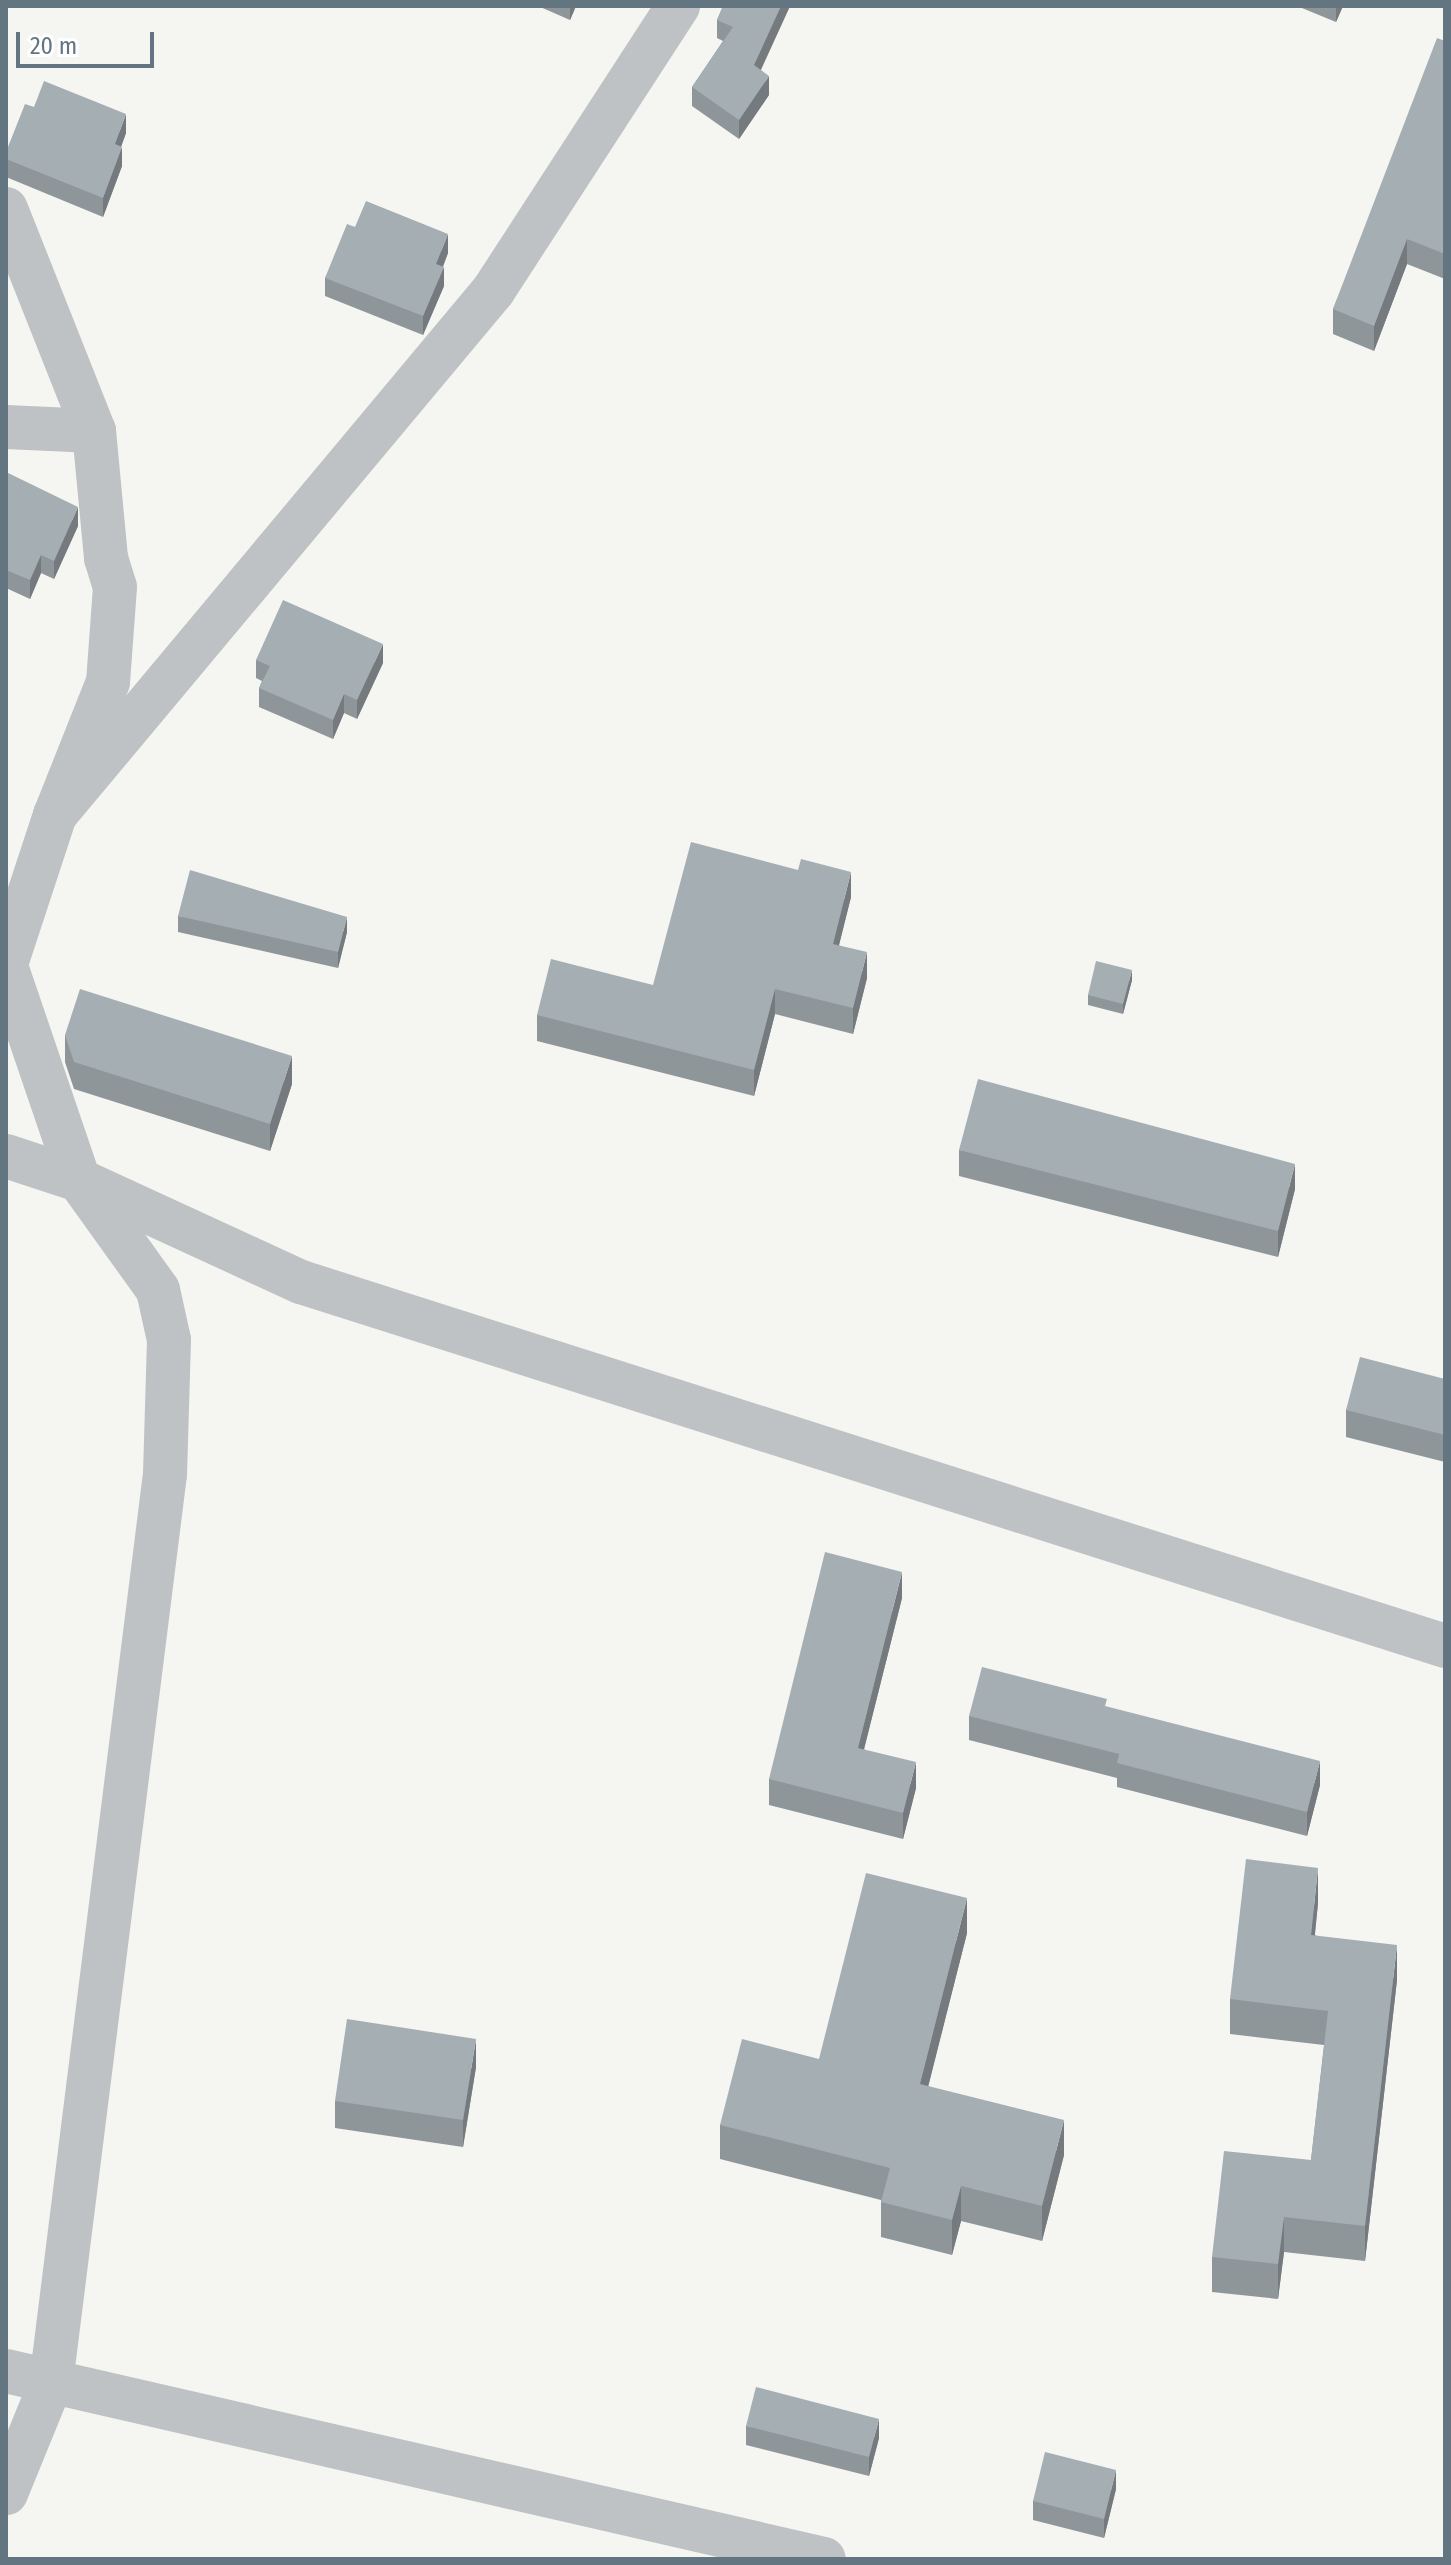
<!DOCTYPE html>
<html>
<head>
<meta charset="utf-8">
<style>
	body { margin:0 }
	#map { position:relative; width:1451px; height:2565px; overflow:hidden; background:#f5f5f1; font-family:"Fira Sans Condensed",sans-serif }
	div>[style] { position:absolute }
	.minor>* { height:44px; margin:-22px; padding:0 22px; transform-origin:22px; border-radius:22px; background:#bec2c5 }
	.wall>* { inset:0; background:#8e969a }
	.shaded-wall>* { inset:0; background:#747a7d }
	.building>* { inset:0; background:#a5aeb3 }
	span { translate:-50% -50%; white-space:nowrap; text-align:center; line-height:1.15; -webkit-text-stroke:8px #fff; paint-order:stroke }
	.frame { position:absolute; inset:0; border:8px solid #647582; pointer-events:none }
	.scale { position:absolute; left:16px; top:32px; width:138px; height:36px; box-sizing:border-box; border:4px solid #647582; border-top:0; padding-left:10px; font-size:24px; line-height:28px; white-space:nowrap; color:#647582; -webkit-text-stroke:6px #fff; paint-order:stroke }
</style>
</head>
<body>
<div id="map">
	<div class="minor">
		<div style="left:6px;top:209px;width:239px;rotate:68.4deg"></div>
		<div style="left:94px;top:431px;width:128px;rotate:84.6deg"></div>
		<div style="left:106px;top:558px;width:30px;rotate:73deg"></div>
		<div style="left:115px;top:587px;width:95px;rotate:94.2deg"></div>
		<div style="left:108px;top:682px;width:143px;rotate:111.7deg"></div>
		<div style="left:55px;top:815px;width:157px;rotate:108.2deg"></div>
		<div style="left:6px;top:427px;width:88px;rotate:2.6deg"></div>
		<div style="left:55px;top:815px;width:683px;rotate:-50.11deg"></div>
		<div style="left:493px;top:291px;width:340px;rotate:-57deg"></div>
		<div style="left:6px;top:966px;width:226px;rotate:71.2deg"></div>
		<div style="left:79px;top:1180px;width:135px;rotate:54.3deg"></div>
		<div style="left:158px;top:1290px;width:51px;rotate:77.6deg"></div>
		<div style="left:169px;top:1340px;width:134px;rotate:91.7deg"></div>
		<div style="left:165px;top:1474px;width:916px;rotate:97.15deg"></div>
		<div style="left:51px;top:2383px;width:119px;rotate:112.2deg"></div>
		<div style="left:6px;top:1156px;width:77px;rotate:18.2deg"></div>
		<div style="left:79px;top:1180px;width:244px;rotate:24.7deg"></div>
		<div style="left:301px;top:1282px;width:1201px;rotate:17.65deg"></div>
		<div style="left:6px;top:2371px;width:839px;rotate:12.94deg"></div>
	</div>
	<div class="wall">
		<div style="clip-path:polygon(538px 6px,576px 6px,570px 20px)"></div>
		<div style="clip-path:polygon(723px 6px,790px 6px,761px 70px,769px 95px,739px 139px,692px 106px,692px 87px,723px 41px,717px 38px,717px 20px)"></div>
		<div style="clip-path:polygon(1297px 6px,1343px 6px,1336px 22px)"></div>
		<div style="clip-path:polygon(1445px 41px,1445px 279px,1407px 264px,1374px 351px,1333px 334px,1333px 309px)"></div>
		<div style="clip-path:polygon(34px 107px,126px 133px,121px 147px,122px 166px,103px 217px,6px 177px,6px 152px)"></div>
		<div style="clip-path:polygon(355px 227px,448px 253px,443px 267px,444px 286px,423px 335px,325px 296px,325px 278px)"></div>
		<div style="clip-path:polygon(6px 472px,78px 526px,54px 579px,41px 573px,30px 599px,6px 588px)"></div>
		<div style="clip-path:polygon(256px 660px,383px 663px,357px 719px,344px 713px,333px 739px,259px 707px,259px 688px,262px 681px,256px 678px)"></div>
		<div style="clip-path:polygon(851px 897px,839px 945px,867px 978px,853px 1034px,775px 1014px,754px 1096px,537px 1041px,537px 1015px,653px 985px)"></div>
		<div style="clip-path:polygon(178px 916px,347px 932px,338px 968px,178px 932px)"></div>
		<div style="clip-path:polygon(1132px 980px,1123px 1014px,1088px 1005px,1088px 995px)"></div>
		<div style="clip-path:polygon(65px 1035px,292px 1084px,270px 1151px,74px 1089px,65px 1062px)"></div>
		<div style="clip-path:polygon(959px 1150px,1295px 1189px,1278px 1257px,959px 1176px)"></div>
		<div style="clip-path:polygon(1445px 1379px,1445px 1462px,1346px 1437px,1346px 1410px)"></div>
		<div style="clip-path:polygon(902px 1598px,864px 1749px,916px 1788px,903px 1839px,769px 1805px,769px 1779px)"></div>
		<div style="clip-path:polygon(1107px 1707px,1320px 1785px,1307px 1836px,1117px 1787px,1117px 1778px,969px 1740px,969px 1716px)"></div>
		<div style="clip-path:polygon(1318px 1903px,1315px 1935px,1397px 1980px,1365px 2261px,1284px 2252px,1278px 2299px,1212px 2292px,1212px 2257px,1311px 2160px,1324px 2045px,1230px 2034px,1230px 1999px)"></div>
		<div style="clip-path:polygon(967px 1933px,928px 2086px,1064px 2155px,1042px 2241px,961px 2221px,952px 2255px,881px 2237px,881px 2200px,720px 2159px,720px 2125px,819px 2059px)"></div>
		<div style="clip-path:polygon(476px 2067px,463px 2147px,335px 2128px,335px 2101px)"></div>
		<div style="clip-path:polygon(746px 2426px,879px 2438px,869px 2476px,746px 2445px)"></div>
		<div style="clip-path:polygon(1116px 2489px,1104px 2538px,1033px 2520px,1033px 2501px)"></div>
	</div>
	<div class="shaded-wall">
		<div style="clip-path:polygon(570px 6px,576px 6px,570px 20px)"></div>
		<div style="clip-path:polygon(781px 6px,790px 6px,754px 84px,754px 65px)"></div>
		<div style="clip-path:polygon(1336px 6px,1343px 6px,1336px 22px)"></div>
		<div style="clip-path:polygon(769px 76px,769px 95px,739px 139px,739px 120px)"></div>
		<div style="clip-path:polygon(126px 114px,126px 133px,115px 163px,115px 144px)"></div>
		<div style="clip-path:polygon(122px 147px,122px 166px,103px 217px,103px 198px)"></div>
		<div style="clip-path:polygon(448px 234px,448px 253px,436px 283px,436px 264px)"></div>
		<div style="clip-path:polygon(1407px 239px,1407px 264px,1374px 351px,1374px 326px)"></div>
		<div style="clip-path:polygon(444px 267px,444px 286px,423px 335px,423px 316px)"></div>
		<div style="clip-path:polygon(78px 507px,78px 526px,54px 579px,54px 561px)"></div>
		<div style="clip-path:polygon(41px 555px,41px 573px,30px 599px,30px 580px)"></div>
		<div style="clip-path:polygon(383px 644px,383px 663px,357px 719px,357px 700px)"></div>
		<div style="clip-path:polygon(344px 694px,344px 713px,333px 739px,333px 720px)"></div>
		<div style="clip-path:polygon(851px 872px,851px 897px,833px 969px,833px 944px)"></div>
		<div style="clip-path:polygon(347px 917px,347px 932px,338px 968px,338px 952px)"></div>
		<div style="clip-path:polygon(867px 952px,867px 978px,853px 1034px,853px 1008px)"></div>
		<div style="clip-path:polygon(1132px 970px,1132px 980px,1123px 1014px,1123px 1004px)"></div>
		<div style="clip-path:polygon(775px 989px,775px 1014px,754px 1096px,754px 1070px)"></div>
		<div style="clip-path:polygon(292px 1056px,292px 1084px,270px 1151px,270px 1124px)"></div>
		<div style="clip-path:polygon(1295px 1164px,1295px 1189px,1278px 1257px,1278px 1231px)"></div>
		<div style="clip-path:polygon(902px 1572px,902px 1598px,858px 1773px,858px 1748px)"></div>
		<div style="clip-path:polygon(1320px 1761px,1320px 1785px,1307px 1836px,1307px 1812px)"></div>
		<div style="clip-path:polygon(916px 1762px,916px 1788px,903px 1839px,903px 1813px)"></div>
		<div style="clip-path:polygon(1318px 1868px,1318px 1903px,1311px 1969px,1311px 1935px)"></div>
		<div style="clip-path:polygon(967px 1898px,967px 1933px,920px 2119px,920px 2084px)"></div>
		<div style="clip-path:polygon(1397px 1945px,1397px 1980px,1365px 2261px,1365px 2226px)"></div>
		<div style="clip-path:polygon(476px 2039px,476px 2067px,463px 2147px,463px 2120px)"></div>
		<div style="clip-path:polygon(1064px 2120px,1064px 2155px,1042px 2241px,1042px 2206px)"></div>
		<div style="clip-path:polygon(961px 2186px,961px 2221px,952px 2255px,952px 2220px)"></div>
		<div style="clip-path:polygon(1284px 2217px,1284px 2252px,1278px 2299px,1278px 2264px)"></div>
		<div style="clip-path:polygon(879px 2419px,879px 2438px,869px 2476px,869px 2457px)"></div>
		<div style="clip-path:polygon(1116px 2470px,1116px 2489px,1104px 2538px,1104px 2519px)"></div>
	</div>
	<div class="building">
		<div style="clip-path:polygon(723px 6px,781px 6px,754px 65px,769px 76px,739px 120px,692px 87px,733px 27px,717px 20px)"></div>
		<div style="clip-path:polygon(1437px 38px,1445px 41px,1445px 254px,1407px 239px,1374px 326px,1333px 309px)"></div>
		<div style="clip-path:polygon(44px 81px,126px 114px,115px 144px,122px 147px,103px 198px,6px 159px,6px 152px,25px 104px,34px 107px)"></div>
		<div style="clip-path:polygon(366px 201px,448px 234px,436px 264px,444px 267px,423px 316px,325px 278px,347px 224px,355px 227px)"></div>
		<div style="clip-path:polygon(6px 472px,78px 507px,54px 561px,41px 555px,30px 580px,6px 570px)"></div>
		<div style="clip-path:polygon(283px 600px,383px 644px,357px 700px,344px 694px,333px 720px,259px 688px,270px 666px,256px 660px)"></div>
		<div style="clip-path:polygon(691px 842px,798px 870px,801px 859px,851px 872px,833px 944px,867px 952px,853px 1008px,775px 989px,754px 1070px,537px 1015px,551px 959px,653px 985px)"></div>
		<div style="clip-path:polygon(190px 870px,347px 917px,338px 952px,178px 916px)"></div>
		<div style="clip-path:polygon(1096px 961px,1132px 970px,1123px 1004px,1088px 995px)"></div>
		<div style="clip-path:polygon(80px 989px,292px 1056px,270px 1124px,74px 1062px,65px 1035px)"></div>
		<div style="clip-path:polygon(978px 1079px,1295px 1164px,1278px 1231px,959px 1150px)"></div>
		<div style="clip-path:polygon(1360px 1357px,1445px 1379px,1445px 1435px,1346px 1410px)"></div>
		<div style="clip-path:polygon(825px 1552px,902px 1572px,858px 1748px,916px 1762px,903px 1813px,769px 1779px)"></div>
		<div style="clip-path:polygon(982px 1667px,1107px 1699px,1105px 1706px,1320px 1761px,1307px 1812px,1117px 1763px,1119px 1754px,969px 1716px)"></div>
		<div style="clip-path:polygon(1246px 1859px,1318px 1868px,1311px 1935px,1397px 1945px,1365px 2226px,1284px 2217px,1278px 2264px,1212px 2257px,1224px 2151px,1311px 2160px,1328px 2011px,1230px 1999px)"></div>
		<div style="clip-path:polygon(866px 1873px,967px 1898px,920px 2084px,1064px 2120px,1042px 2206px,961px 2186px,952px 2220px,881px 2202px,890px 2168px,720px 2125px,742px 2039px,819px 2059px)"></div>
		<div style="clip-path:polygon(347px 2019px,476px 2039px,463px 2120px,335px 2101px)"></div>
		<div style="clip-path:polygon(756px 2387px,879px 2419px,869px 2457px,746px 2426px)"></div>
		<div style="clip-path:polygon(1045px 2452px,1116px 2470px,1104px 2519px,1033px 2501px)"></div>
	</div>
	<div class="frame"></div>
	<div class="scale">20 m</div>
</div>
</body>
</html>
